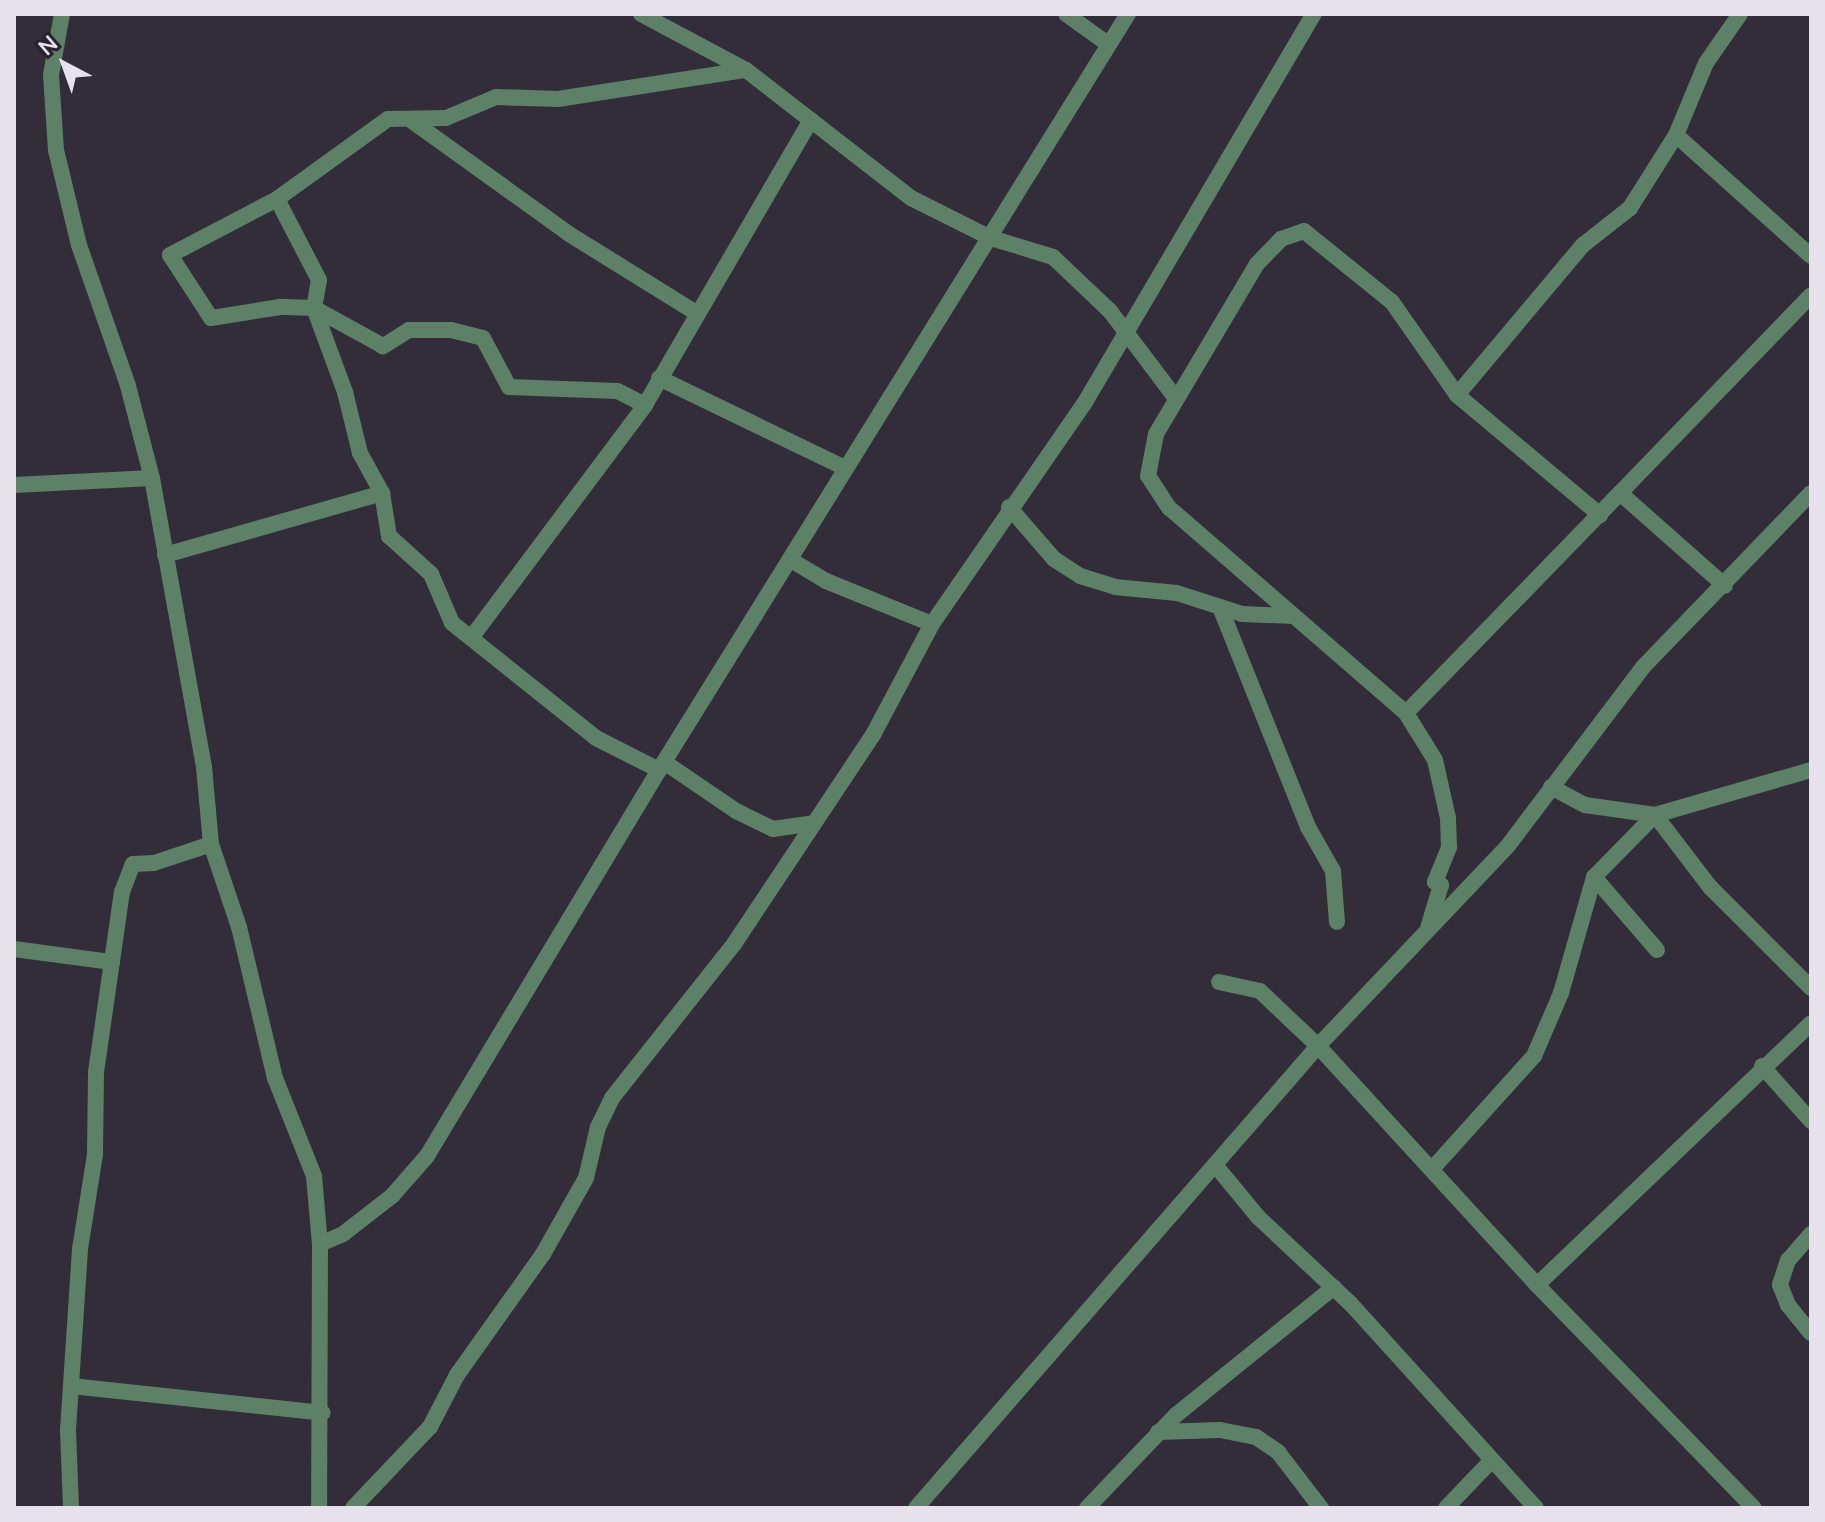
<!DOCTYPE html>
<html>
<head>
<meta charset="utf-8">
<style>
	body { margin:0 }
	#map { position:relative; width:1825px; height:1522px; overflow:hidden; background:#332c39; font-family:"Nunito Sans",sans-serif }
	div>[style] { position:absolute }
	.minor>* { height:16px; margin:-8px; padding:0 8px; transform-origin:8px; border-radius:8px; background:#5c8167 }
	span { translate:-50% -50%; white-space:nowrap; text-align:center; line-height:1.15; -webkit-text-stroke:7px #29222e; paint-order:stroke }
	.frame { position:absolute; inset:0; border:16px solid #e6e1ea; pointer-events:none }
	.north { position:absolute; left:24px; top:24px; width:80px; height:80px; -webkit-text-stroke:6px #29222e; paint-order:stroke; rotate:319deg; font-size:22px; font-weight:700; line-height:32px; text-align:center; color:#e6e1ea }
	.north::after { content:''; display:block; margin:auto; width:28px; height:36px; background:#e6e1ea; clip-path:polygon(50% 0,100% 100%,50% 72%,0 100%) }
</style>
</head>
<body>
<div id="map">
	<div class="minor">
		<div style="left:62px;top:14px;width:62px;rotate:100.2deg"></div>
		<div style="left:51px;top:75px;width:75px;rotate:86.2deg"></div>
		<div style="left:56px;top:150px;width:98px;rotate:76.4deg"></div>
		<div style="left:79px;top:245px;width:149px;rotate:70.8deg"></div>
		<div style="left:128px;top:386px;width:95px;rotate:75.4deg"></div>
		<div style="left:152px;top:478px;width:294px;rotate:79.8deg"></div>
		<div style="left:204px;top:767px;width:77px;rotate:84.8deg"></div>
		<div style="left:211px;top:844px;width:88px;rotate:71.4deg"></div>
		<div style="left:239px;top:927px;width:155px;rotate:76.6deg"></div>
		<div style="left:275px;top:1078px;width:105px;rotate:68.3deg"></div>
		<div style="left:314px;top:1176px;width:68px;rotate:85deg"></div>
		<div style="left:320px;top:1244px;width:264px;rotate:90.2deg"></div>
		<div style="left:641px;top:14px;width:119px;rotate:28.1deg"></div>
		<div style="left:746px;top:70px;width:209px;rotate:37.8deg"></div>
		<div style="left:911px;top:198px;width:89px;rotate:26.6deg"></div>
		<div style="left:991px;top:238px;width:65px;rotate:17deg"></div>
		<div style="left:1053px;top:257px;width:79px;rotate:43.5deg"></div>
		<div style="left:1110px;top:311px;width:106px;rotate:53deg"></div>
		<div style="left:1066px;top:14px;width:52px;rotate:35.5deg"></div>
		<div style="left:412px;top:121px;width:193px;rotate:35.7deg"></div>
		<div style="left:569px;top:234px;width:148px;rotate:31.8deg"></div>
		<div style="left:1676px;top:135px;width:181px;rotate:41.9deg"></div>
		<div style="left:277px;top:199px;width:91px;rotate:62.6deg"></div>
		<div style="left:319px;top:280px;width:28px;rotate:100deg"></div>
		<div style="left:314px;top:308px;width:90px;rotate:69.7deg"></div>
		<div style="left:345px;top:392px;width:63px;rotate:76.2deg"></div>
		<div style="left:360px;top:453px;width:46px;rotate:61.2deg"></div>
		<div style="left:382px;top:493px;width:44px;rotate:80.8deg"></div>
		<div style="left:389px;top:536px;width:57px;rotate:42.1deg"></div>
		<div style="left:431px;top:574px;width:53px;rotate:66.8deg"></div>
		<div style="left:452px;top:623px;width:184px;rotate:38.6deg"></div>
		<div style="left:596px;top:738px;width:71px;rotate:26.9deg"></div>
		<div style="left:659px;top:378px;width:207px;rotate:25.8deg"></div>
		<div style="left:1457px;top:395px;width:196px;rotate:-50deg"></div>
		<div style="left:1583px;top:245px;width:60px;rotate:-38.2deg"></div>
		<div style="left:1630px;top:208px;width:86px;rotate:-57.8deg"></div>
		<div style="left:1676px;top:135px;width:78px;rotate:-67.4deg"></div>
		<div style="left:1706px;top:63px;width:60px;rotate:-55.2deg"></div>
		<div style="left:645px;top:405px;width:31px;rotate:-153deg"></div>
		<div style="left:617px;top:391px;width:108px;rotate:-177.9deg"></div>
		<div style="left:509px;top:387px;width:55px;rotate:-118deg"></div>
		<div style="left:483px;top:338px;width:33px;rotate:-166deg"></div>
		<div style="left:451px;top:330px;width:42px;rotate:180deg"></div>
		<div style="left:409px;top:330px;width:31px;rotate:148deg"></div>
		<div style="left:383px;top:346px;width:79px;rotate:-151.2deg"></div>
		<div style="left:314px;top:308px;width:34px;rotate:-178deg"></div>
		<div style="left:280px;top:307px;width:70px;rotate:170.9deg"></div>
		<div style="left:211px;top:318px;width:75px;rotate:-123.1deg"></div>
		<div style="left:170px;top:255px;width:121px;rotate:-27.6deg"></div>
		<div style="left:277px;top:199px;width:137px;rotate:-35.8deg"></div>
		<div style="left:388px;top:119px;width:58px;rotate:-1deg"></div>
		<div style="left:446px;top:118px;width:54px;rotate:-22.8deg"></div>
		<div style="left:496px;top:97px;width:62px;rotate:1.8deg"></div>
		<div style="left:558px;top:99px;width:190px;rotate:-8.8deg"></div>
		<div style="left:14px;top:485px;width:138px;rotate:-2.9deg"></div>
		<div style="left:1620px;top:493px;width:275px;rotate:-46deg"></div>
		<div style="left:1009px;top:507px;width:69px;rotate:49.1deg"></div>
		<div style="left:1054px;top:559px;width:31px;rotate:33deg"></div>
		<div style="left:1080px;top:576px;width:37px;rotate:17deg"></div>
		<div style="left:1115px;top:587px;width:62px;rotate:5.5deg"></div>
		<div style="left:1177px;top:593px;width:68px;rotate:17.9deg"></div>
		<div style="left:1242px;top:614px;width:52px;rotate:2.2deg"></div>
		<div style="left:165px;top:555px;width:226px;rotate:-15.9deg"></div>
		<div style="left:791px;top:560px;width:41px;rotate:31deg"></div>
		<div style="left:826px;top:581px;width:114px;rotate:22.1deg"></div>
		<div style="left:1220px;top:607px;width:237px;rotate:68.2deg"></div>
		<div style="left:1308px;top:827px;width:51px;rotate:60.4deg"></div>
		<div style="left:1333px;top:871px;width:51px;rotate:85.5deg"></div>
		<div style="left:471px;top:638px;width:291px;rotate:-53.2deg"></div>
		<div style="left:645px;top:405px;width:330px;rotate:-59.8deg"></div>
		<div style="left:1406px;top:713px;width:307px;rotate:-45.8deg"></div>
		<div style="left:1620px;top:493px;width:140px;rotate:41.5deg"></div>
		<div style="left:664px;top:762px;width:87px;rotate:34.2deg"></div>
		<div style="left:736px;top:811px;width:41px;rotate:25.9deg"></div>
		<div style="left:773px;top:829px;width:41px;rotate:-8.3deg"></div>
		<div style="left:1551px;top:787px;width:38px;rotate:28deg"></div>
		<div style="left:1585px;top:805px;width:71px;rotate:8.1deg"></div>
		<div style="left:1655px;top:815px;width:162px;rotate:-16.1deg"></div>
		<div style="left:1428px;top:928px;width:45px;rotate:-73.2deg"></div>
		<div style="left:1441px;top:885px;width:7px;rotate:-153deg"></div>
		<div style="left:1435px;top:882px;width:38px;rotate:-68deg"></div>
		<div style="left:1449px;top:847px;width:29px;rotate:-92deg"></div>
		<div style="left:1448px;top:818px;width:59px;rotate:-102.6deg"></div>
		<div style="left:1435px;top:760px;width:55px;rotate:-121.7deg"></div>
		<div style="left:1406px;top:713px;width:313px;rotate:-139.1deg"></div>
		<div style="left:1169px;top:508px;width:38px;rotate:-123deg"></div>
		<div style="left:1148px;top:476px;width:43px;rotate:-79.2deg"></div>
		<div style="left:1156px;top:434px;width:198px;rotate:-59.3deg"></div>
		<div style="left:1257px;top:264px;width:35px;rotate:-46deg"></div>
		<div style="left:1281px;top:239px;width:24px;rotate:-19deg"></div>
		<div style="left:1304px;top:231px;width:113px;rotate:38.9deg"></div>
		<div style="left:1392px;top:302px;width:113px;rotate:55deg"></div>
		<div style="left:1457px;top:395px;width:187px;rotate:40deg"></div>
		<div style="left:14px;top:949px;width:99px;rotate:7.6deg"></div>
		<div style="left:1657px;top:950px;width:96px;rotate:-130.8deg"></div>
		<div style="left:1594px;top:877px;width:87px;rotate:-45.5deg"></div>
		<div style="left:1655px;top:815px;width:91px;rotate:52.6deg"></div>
		<div style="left:1710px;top:887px;width:143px;rotate:45deg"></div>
		<div style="left:1219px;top:982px;width:42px;rotate:12.4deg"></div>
		<div style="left:1260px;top:991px;width:80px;rotate:43.5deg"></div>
		<div style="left:1318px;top:1046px;width:324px;rotate:47.5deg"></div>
		<div style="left:1537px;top:1285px;width:311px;rotate:45.8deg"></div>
		<div style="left:1762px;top:1066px;width:74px;rotate:48.3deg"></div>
		<div style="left:1216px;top:1166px;width:66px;rotate:50.5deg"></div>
		<div style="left:1258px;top:1217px;width:126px;rotate:43.1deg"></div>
		<div style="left:1350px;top:1303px;width:277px;rotate:47.8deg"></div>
		<div style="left:1433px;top:1168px;width:151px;rotate:-48deg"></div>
		<div style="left:1534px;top:1056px;width:69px;rotate:-66.8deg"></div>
		<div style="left:1561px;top:993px;width:121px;rotate:-74.1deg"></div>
		<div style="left:1811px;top:1234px;width:35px;rotate:131deg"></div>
		<div style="left:1788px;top:1260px;width:26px;rotate:108deg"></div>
		<div style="left:1780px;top:1285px;width:22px;rotate:68deg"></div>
		<div style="left:1788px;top:1305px;width:36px;rotate:51deg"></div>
		<div style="left:320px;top:1244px;width:25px;rotate:-23deg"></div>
		<div style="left:343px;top:1234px;width:62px;rotate:-37.8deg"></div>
		<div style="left:392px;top:1196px;width:53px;rotate:-48.8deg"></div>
		<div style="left:427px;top:1156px;width:450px;rotate:-59deg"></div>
		<div style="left:659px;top:770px;width:890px;rotate:-58.19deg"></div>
		<div style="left:1537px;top:1285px;width:379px;rotate:-43.7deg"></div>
		<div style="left:71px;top:1386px;width:253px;rotate:6.1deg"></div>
		<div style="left:1158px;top:1432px;width:62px;rotate:-1.8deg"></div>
		<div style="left:1220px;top:1430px;width:37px;rotate:11deg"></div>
		<div style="left:1256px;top:1437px;width:27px;rotate:34deg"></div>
		<div style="left:1278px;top:1452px;width:71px;rotate:52.5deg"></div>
		<div style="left:71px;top:1508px;width:78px;rotate:-92.2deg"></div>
		<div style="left:68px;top:1430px;width:181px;rotate:-86.2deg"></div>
		<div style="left:80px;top:1249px;width:96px;rotate:-81deg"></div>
		<div style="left:95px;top:1154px;width:82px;rotate:-89.3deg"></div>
		<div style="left:96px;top:1072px;width:182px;rotate:-81.8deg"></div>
		<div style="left:122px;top:892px;width:30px;rotate:-69deg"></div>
		<div style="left:133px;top:864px;width:21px;rotate:-3deg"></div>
		<div style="left:154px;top:863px;width:60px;rotate:-18.4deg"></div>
		<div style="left:353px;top:1508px;width:112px;rotate:-46.5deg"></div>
		<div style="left:430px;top:1427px;width:59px;rotate:-62.6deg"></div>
		<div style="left:457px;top:1375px;width:148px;rotate:-54.6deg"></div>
		<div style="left:543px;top:1254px;width:87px;rotate:-60.5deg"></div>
		<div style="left:586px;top:1178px;width:52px;rotate:-76.8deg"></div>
		<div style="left:598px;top:1127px;width:32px;rotate:-64deg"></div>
		<div style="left:612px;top:1098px;width:196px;rotate:-51.6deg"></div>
		<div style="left:734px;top:944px;width:253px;rotate:-56.4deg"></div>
		<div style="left:874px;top:733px;width:123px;rotate:-62deg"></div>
		<div style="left:932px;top:624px;width:267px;rotate:-55.4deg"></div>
		<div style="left:1084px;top:404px;width:453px;rotate:-59.5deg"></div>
		<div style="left:916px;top:1508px;width:612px;rotate:-48.97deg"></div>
		<div style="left:1318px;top:1046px;width:274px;rotate:-46.5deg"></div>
		<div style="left:1507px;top:847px;width:226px;rotate:-52.9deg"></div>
		<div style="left:1643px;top:667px;width:242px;rotate:-46deg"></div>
		<div style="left:1087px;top:1508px;width:129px;rotate:-46.3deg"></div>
		<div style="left:1176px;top:1415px;width:203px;rotate:-39deg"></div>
		<div style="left:1446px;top:1508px;width:65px;rotate:-46.2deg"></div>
	</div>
	<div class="frame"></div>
	<div class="north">N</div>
</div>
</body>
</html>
